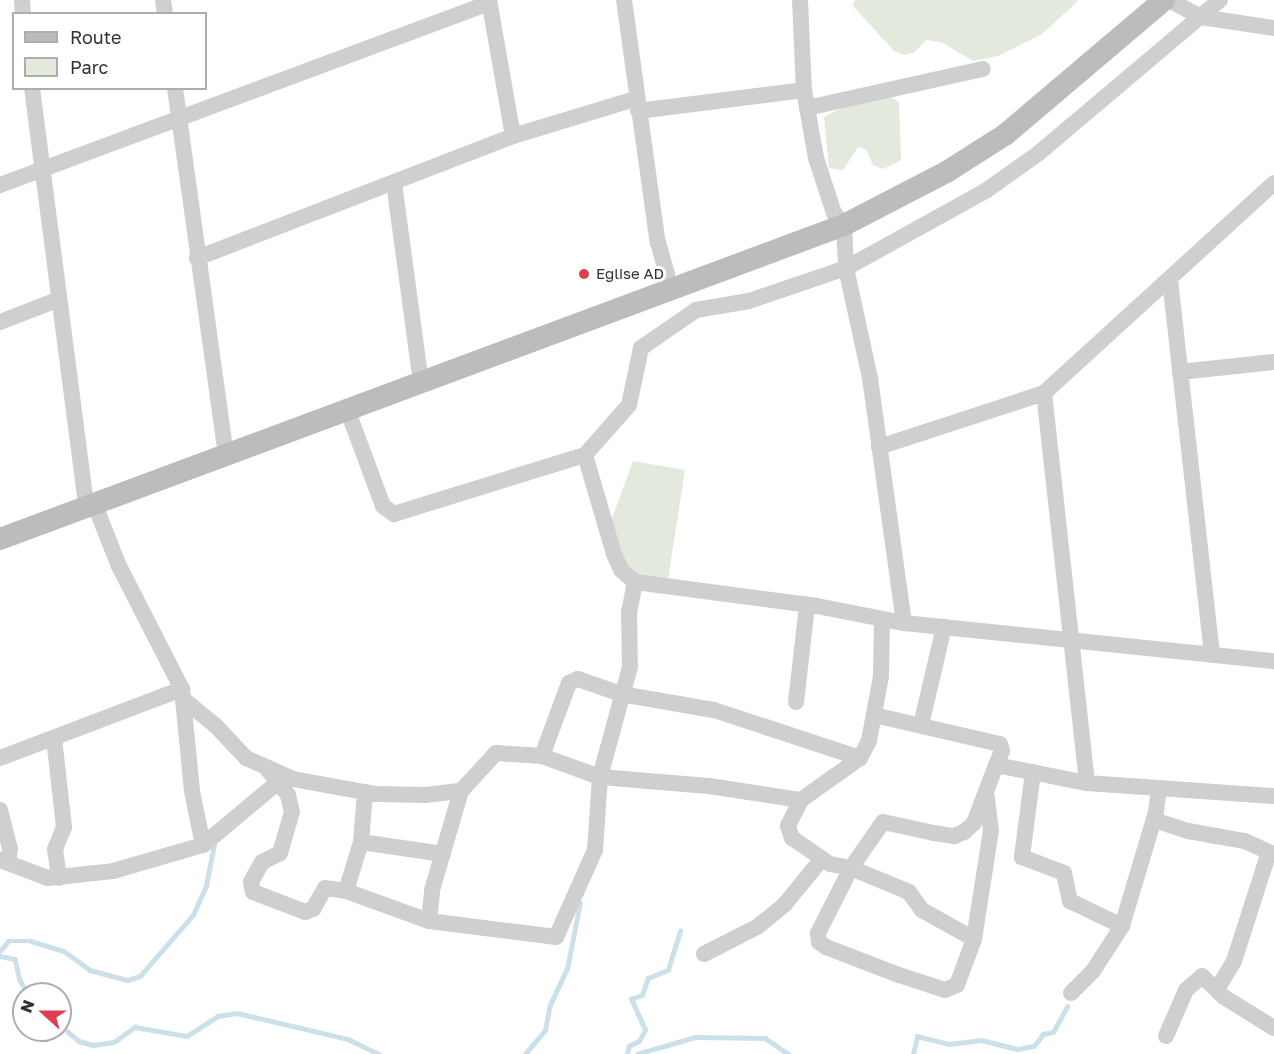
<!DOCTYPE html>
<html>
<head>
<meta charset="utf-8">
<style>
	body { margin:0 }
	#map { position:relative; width:1274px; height:1054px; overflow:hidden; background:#fff; font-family:"Golos Text",sans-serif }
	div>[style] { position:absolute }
	.green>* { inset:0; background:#e3e9dc }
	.stream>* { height:4.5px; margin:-2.25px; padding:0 2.25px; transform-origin:2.25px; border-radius:2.25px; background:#cce0ea }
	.street>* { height:16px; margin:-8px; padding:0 8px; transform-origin:8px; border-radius:8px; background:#cfcfcf }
	.secondary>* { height:22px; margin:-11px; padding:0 11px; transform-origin:11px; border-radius:11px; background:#bcbcbc }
	.dots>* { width:16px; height:16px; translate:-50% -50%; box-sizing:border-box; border:3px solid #fff; border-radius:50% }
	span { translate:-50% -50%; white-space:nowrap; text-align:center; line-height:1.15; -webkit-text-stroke:6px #fff; paint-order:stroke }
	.poi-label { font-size:15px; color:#323232 }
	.left { translate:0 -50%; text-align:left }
	.legend { position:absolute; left:12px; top:12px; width:195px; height:78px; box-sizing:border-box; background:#fff; border:2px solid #adadad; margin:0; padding:8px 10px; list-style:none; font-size:18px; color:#323232 }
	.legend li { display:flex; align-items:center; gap:12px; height:30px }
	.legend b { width:30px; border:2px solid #adadad }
	.north { position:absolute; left:12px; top:982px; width:60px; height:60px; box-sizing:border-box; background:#fff; border:2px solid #adadad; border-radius:50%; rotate:291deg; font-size:16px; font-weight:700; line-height:24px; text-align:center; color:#323232 }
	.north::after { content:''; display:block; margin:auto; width:21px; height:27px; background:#df3f51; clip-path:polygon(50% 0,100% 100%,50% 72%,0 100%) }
</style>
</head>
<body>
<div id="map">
	<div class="green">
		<div style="clip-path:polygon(855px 0,1077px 0,1077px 2px,1042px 34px,998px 56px,973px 61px,941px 42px,926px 40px,915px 52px,904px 55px,894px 51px,853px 6px)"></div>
		<div style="clip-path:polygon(890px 97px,899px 102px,901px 160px,883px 169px,873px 165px,866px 149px,858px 147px,843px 170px,829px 168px,824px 117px,851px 103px)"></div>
		<div style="clip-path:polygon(633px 461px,685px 470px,667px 586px,635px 582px,608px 529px)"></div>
	</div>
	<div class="stream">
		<div style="left:0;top:951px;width:13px;rotate:-51deg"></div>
		<div style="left:8px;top:941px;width:23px"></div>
		<div style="left:31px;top:941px;width:34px;rotate:17deg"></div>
		<div style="left:64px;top:951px;width:32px;rotate:36deg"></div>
		<div style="left:90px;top:970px;width:39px;rotate:15deg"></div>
		<div style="left:128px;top:980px;width:13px;rotate:-18deg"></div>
		<div style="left:140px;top:976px;width:81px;rotate:-49deg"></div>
		<div style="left:193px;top:915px;width:32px;rotate:-66deg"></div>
		<div style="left:206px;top:886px;width:43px;rotate:-79.2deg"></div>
		<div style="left:0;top:956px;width:15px;rotate:11deg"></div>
		<div style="left:15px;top:959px;width:22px;rotate:77deg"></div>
		<div style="left:20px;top:980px;width:16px;rotate:60deg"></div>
		<div style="left:60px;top:1025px;width:25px;rotate:40deg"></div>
		<div style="left:79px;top:1041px;width:15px;rotate:16deg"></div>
		<div style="left:93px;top:1045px;width:21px;rotate:-8deg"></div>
		<div style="left:114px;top:1042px;width:26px;rotate:-36deg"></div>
		<div style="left:135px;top:1027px;width:53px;rotate:9.8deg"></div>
		<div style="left:187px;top:1036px;width:37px;rotate:-33deg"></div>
		<div style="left:218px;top:1016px;width:19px;rotate:-9deg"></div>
		<div style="left:237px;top:1013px;width:114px;rotate:13.2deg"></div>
		<div style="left:348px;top:1039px;width:34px;rotate:26deg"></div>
		<div style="left:525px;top:1054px;width:31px;rotate:-50deg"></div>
		<div style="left:545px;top:1030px;width:25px;rotate:-79deg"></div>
		<div style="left:550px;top:1005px;width:40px;rotate:-65deg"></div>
		<div style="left:567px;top:969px;width:67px;rotate:-78.9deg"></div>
		<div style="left:627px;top:1054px;width:8px;rotate:-76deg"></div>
		<div style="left:629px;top:1046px;width:11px;rotate:-27deg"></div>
		<div style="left:639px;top:1041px;width:13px;rotate:-61deg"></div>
		<div style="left:645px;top:1030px;width:34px;rotate:-114deg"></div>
		<div style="left:631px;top:999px;width:12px;rotate:-20deg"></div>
		<div style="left:642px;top:995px;width:18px;rotate:-71deg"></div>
		<div style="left:648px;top:978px;width:22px;rotate:-22deg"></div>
		<div style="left:668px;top:970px;width:41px;rotate:-72.9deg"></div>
		<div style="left:637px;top:1054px;width:60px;rotate:-16.3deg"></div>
		<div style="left:695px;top:1037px;width:70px;rotate:0.8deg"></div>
		<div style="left:765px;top:1038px;width:29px;rotate:34deg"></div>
		<div style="left:913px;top:1054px;width:18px;rotate:-77deg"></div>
		<div style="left:917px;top:1036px;width:33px;rotate:14deg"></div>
		<div style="left:949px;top:1044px;width:32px;rotate:-7deg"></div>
		<div style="left:981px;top:1040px;width:38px;rotate:14deg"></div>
		<div style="left:1018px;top:1049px;width:16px;rotate:-11deg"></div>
		<div style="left:1034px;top:1046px;width:15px;rotate:-53deg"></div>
		<div style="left:1043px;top:1034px;width:10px;rotate:-11deg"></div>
		<div style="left:1053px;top:1032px;width:29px;rotate:-61deg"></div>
	</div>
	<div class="street">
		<div style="left:22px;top:0;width:14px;rotate:86deg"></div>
		<div style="left:163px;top:0;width:14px;rotate:82deg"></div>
		<div style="left:489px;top:0;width:138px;rotate:80deg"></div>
		<div style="left:624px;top:0;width:241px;rotate:82.1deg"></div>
		<div style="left:657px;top:239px;width:37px;rotate:74deg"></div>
		<div style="left:800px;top:0;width:90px;rotate:87.5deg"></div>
		<div style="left:804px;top:90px;width:69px;rotate:80deg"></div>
		<div style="left:816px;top:158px;width:58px;rotate:71.9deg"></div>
		<div style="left:834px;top:213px;width:16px;rotate:50deg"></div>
		<div style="left:844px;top:225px;width:43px;rotate:87.3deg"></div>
		<div style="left:846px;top:268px;width:113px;rotate:77.7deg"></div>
		<div style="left:870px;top:378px;width:247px;rotate:82.1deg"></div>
		<div style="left:1169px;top:0;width:36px;rotate:28deg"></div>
		<div style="left:1201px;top:17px;width:74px;rotate:8.6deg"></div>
		<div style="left:1220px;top:0;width:237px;rotate:139.8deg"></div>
		<div style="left:1039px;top:153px;width:64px;rotate:144.6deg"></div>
		<div style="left:987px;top:190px;width:161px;rotate:151deg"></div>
		<div style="left:846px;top:268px;width:102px;rotate:161.2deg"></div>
		<div style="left:749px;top:301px;width:54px;rotate:170.4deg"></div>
		<div style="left:696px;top:310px;width:67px;rotate:145.4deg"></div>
		<div style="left:641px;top:348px;width:58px;rotate:101.9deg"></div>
		<div style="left:629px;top:405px;width:67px;rotate:131.3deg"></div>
		<div style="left:585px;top:455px;width:103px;rotate:73.7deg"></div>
		<div style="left:614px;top:554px;width:17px;rotate:66deg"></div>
		<div style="left:621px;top:570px;width:18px;rotate:41deg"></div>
		<div style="left:635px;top:582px;width:184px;rotate:7.5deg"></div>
		<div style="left:817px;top:606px;width:89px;rotate:11.1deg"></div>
		<div style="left:904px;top:623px;width:372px;rotate:5.9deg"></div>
		<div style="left:32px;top:88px;width:412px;rotate:82.6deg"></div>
		<div style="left:175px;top:88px;width:358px;rotate:82.1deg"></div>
		<div style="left:807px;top:108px;width:180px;rotate:-12.5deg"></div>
		<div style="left:638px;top:111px;width:167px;rotate:-7.2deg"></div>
		<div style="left:394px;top:183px;width:188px;rotate:82.3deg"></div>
		<div style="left:0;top:185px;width:522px;rotate:-20.41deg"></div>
		<div style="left:197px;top:258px;width:339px;rotate:-21.1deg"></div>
		<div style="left:513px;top:136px;width:127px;rotate:-16.9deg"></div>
		<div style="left:1170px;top:280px;width:377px;rotate:83.6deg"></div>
		<div style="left:0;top:322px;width:61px;rotate:-21.1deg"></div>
		<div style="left:1180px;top:372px;width:95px;rotate:-6.1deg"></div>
		<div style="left:1044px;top:393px;width:392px;rotate:83.7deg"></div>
		<div style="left:347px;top:409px;width:103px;rotate:69.6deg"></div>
		<div style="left:383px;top:506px;width:14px;rotate:36deg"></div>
		<div style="left:394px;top:514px;width:200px;rotate:-17.2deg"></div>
		<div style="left:879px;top:447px;width:174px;rotate:-18.1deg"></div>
		<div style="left:1044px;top:393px;width:311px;rotate:-42.4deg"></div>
		<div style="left:94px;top:503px;width:68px;rotate:68.4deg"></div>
		<div style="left:119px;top:566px;width:138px;rotate:62.9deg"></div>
		<div style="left:182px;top:689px;width:102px;rotate:84.4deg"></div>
		<div style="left:192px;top:791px;width:55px;rotate:78.5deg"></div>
		<div style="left:635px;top:582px;width:31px;rotate:101deg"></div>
		<div style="left:629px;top:612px;width:55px;rotate:89deg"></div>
		<div style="left:630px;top:667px;width:114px;rotate:105.3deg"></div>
		<div style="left:600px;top:777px;width:73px;rotate:93.9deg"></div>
		<div style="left:595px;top:850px;width:95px;rotate:114.1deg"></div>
		<div style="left:556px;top:937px;width:128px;rotate:-172.8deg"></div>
		<div style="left:429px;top:921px;width:31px;rotate:-84deg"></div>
		<div style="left:432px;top:890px;width:103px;rotate:-73.7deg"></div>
		<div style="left:461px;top:791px;width:52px;rotate:-47.4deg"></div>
		<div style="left:496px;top:753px;width:46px;rotate:3.7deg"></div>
		<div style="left:542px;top:756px;width:62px;rotate:19.9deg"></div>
		<div style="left:600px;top:777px;width:109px;rotate:4.7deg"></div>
		<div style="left:709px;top:786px;width:93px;rotate:8.7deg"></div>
		<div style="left:882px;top:619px;width:57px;rotate:91deg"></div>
		<div style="left:881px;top:676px;width:66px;rotate:100.5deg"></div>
		<div style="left:869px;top:741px;width:19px;rotate:118deg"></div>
		<div style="left:860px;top:758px;width:72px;rotate:144.6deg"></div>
		<div style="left:801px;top:800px;width:29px;rotate:117deg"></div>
		<div style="left:788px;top:826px;width:13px;rotate:72deg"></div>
		<div style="left:792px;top:838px;width:46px;rotate:34.4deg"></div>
		<div style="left:830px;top:864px;width:21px;rotate:11deg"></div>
		<div style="left:851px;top:868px;width:56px;rotate:-55.2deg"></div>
		<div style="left:883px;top:822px;width:52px;rotate:12.2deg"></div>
		<div style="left:934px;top:833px;width:20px;rotate:9deg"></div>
		<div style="left:954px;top:836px;width:11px;rotate:-22deg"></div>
		<div style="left:964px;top:832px;width:13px;rotate:-42deg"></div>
		<div style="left:974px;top:823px;width:62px;rotate:-69.2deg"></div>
		<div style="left:996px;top:765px;width:93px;rotate:11.2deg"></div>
		<div style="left:1087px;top:783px;width:187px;rotate:4deg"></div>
		<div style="left:183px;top:699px;width:43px;rotate:39.3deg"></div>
		<div style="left:216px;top:726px;width:44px;rotate:46.8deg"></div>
		<div style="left:246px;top:758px;width:51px;rotate:24.1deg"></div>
		<div style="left:293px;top:779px;width:83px;rotate:10.4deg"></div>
		<div style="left:375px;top:794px;width:51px;rotate:1.1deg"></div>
		<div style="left:426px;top:795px;width:35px;rotate:-7deg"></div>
		<div style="left:796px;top:702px;width:98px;rotate:-83.5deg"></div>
		<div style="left:874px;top:715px;width:129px;rotate:13deg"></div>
		<div style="left:1000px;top:744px;width:7px;rotate:74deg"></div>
		<div style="left:1002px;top:751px;width:15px;rotate:113deg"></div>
		<div style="left:921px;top:725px;width:101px;rotate:-76.8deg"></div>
		<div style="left:54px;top:738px;width:90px;rotate:83.6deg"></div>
		<div style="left:64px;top:827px;width:24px;rotate:112deg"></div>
		<div style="left:55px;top:849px;width:29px;rotate:82deg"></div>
		<div style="left:542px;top:756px;width:78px;rotate:-69.7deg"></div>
		<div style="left:569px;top:683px;width:10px;rotate:-24deg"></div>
		<div style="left:578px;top:679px;width:46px;rotate:19.2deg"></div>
		<div style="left:621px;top:694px;width:94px;rotate:9.8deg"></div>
		<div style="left:714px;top:710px;width:154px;rotate:18.2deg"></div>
		<div style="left:0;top:758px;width:195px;rotate:-20.8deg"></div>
		<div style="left:268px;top:770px;width:32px;rotate:51deg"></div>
		<div style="left:288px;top:795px;width:17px;rotate:77deg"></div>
		<div style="left:292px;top:812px;width:43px;rotate:106.3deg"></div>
		<div style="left:280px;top:853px;width:20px;rotate:153deg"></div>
		<div style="left:262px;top:862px;width:23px;rotate:119deg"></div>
		<div style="left:251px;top:882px;width:10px;rotate:79deg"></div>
		<div style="left:253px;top:892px;width:56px;rotate:21deg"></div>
		<div style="left:305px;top:912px;width:9px;rotate:-21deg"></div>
		<div style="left:313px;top:909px;width:24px;rotate:-60deg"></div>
		<div style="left:325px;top:888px;width:21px;rotate:8deg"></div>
		<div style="left:346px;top:891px;width:88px;rotate:19.9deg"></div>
		<div style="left:1033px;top:772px;width:86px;rotate:97.4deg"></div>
		<div style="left:1022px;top:857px;width:45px;rotate:20.9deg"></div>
		<div style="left:1064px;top:873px;width:29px;rotate:78deg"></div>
		<div style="left:1070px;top:901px;width:58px;rotate:25.7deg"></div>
		<div style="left:0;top:810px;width:40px;rotate:75.6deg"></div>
		<div style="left:10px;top:849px;width:14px;rotate:98deg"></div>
		<div style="left:1154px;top:820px;width:36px;rotate:18deg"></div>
		<div style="left:1188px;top:831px;width:58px;rotate:10deg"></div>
		<div style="left:1245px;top:841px;width:26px;rotate:25deg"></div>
		<div style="left:1269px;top:852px;width:114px;rotate:107.8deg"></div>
		<div style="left:1234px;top:961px;width:33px;rotate:121deg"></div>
		<div style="left:361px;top:842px;width:83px;rotate:8.3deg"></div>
		<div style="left:0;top:860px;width:51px;rotate:20.6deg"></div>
		<div style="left:48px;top:878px;width:65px;rotate:-6.1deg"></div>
		<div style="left:113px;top:871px;width:94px;rotate:-16.1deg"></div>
		<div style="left:203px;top:845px;width:98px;rotate:-40deg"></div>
		<div style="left:346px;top:891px;width:51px;rotate:-73deg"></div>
		<div style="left:361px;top:842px;width:49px;rotate:-85.3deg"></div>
		<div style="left:974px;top:939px;width:60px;rotate:-150.9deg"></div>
		<div style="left:922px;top:910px;width:22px;rotate:-126deg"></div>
		<div style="left:909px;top:892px;width:63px;rotate:-157.5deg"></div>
		<div style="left:851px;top:868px;width:73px;rotate:116.9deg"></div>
		<div style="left:818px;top:933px;width:9px;rotate:84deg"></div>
		<div style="left:819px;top:942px;width:9px;rotate:36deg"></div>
		<div style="left:826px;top:947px;width:78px;rotate:21deg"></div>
		<div style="left:899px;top:975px;width:48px;rotate:18.1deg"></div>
		<div style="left:945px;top:990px;width:13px;rotate:-23deg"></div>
		<div style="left:957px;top:985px;width:49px;rotate:-69.7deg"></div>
		<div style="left:974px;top:939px;width:109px;rotate:-81.1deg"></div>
		<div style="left:991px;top:831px;width:35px;rotate:-97deg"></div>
		<div style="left:704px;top:954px;width:59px;rotate:-27deg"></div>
		<div style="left:757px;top:927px;width:36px;rotate:-39deg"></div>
		<div style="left:785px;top:904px;width:57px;rotate:-50.7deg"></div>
		<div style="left:1071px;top:993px;width:31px;rotate:-45deg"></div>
		<div style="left:1093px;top:971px;width:54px;rotate:-57.2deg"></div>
		<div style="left:1122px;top:926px;width:119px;rotate:-73.4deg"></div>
		<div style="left:1156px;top:812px;width:23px;rotate:-83deg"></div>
		<div style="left:1166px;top:1036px;width:50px;rotate:-66.5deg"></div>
		<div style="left:1186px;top:990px;width:21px;rotate:-41deg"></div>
		<div style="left:1202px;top:976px;width:30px;rotate:44deg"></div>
		<div style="left:1224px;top:997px;width:59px;rotate:31.8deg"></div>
	</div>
	<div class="secondary">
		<div style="left:0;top:539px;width:901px;rotate:-20.41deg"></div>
		<div style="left:844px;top:225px;width:117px;rotate:-27.4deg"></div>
		<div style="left:948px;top:171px;width:69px;rotate:-32.5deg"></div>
		<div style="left:1006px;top:134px;width:207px;rotate:-40.3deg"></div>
	</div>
	<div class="dots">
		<div style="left:584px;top:274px;background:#df3f51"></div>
	</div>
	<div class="poi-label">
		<span class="left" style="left:596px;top:274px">Eglise AD</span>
	</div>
	<ul class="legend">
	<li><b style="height:8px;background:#bcbcbc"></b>Route</li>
	<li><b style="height:16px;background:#e3e9dc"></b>Parc</li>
	</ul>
	<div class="north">N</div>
</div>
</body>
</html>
